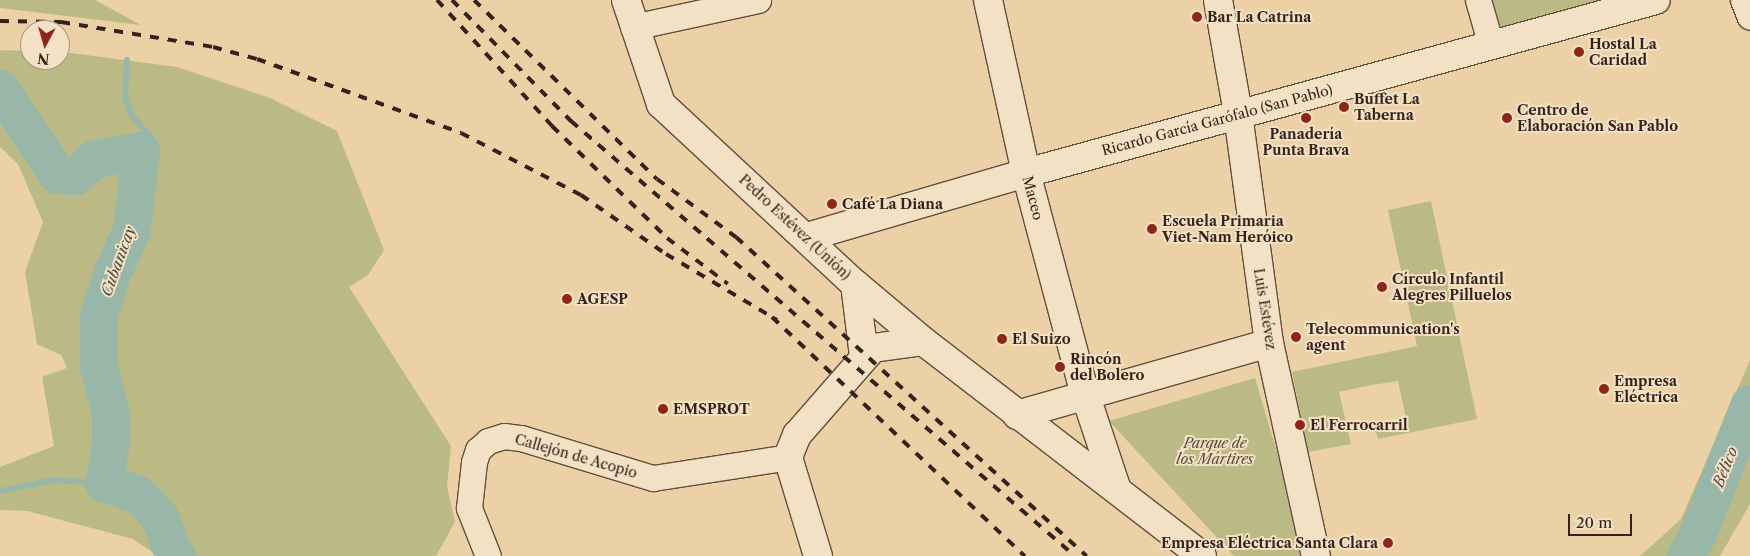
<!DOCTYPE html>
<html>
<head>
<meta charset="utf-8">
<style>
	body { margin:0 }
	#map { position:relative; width:1750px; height:556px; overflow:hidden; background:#ecd1a7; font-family:"Libre Caslon Text",serif }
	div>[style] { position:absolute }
	.green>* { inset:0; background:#bcba84 }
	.stream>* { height:6px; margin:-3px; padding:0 3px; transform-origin:3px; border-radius:3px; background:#99b7a9 }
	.river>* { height:38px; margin:-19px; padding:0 19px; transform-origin:19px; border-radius:19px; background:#99b7a9 }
	.roads { filter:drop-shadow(1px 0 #634e3e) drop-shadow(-1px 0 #634e3e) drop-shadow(0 1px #634e3e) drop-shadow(0 -1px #634e3e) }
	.street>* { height:25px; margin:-12.5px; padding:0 12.5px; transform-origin:12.5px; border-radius:12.5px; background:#f3e1c6 }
	.secondary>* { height:28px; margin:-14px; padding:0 14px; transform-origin:14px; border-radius:14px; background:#f3e1c6 }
	.rail>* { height:4px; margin-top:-2px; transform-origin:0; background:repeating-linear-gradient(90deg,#35231b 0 9px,transparent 0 18px) }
	.dots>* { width:14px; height:14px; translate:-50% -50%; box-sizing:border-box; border:2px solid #f3e1c6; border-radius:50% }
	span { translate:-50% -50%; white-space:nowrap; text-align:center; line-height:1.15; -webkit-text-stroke:4px #f3e1c6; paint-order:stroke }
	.poi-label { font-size:14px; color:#35231b; font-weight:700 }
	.left { translate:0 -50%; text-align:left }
	.right { translate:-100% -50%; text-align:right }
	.street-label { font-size:14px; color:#35231b }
	.park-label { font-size:14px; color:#574935; font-style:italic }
	.water-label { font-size:15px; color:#4e483e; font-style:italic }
	.north { position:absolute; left:20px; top:20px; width:50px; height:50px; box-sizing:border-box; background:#f3e1c6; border:1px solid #a79582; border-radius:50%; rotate:186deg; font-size:14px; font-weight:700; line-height:20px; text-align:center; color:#35231b }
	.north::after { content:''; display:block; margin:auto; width:18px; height:22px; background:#8f2418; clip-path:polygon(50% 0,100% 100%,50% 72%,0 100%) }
	.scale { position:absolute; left:1568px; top:514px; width:64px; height:22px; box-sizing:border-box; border:2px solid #35231b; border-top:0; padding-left:6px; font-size:15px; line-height:18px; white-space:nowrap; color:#35231b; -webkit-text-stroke:4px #f3e1c6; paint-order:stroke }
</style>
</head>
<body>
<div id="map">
	<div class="green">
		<div style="clip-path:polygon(0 0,95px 0,141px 25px,0 8px)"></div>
		<div style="clip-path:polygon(1482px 0,1619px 0,1505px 32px,1488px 25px)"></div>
		<div style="clip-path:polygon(0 50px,30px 51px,30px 60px,60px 60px,60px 52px,71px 53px,177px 67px,270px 98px,337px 131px,384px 250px,368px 275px,349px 287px,451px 446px,447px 486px,455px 522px,436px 556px,158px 556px,133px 539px,27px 511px,0 510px,0 467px,54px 446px,42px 377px,67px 368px,61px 355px,37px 344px,25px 272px,43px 222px,18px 164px,0 147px)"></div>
		<div style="clip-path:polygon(1431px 201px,1477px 419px,1378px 439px,1374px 425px,1406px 418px,1398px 381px,1366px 386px,1339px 392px,1351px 444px,1308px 452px,1292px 372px,1417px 346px,1388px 210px)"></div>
		<div style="clip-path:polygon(1750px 360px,1750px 504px,1720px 556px,1640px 556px,1681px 519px)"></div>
		<div style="clip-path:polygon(1255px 378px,1289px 493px,1308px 556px,1234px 556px,1109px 421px)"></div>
	</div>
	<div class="stream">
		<div style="left:127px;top:60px;width:36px;rotate:93deg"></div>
		<div style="left:125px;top:96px;width:20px;rotate:72deg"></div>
		<div style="left:131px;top:115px;width:31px;rotate:48deg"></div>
		<div style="left:152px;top:138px;width:17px;rotate:130deg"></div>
		<div style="left:0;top:491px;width:55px;rotate:-11.5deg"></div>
		<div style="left:54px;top:480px;width:50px;rotate:3.4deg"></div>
	</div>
	<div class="river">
		<div style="left:0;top:89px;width:104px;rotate:56deg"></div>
		<div style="left:58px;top:175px;width:18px;rotate:3deg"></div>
		<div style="left:76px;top:176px;width:23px;rotate:-43deg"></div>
		<div style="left:93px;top:160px;width:49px;rotate:-10.6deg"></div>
		<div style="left:141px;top:151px;width:80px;rotate:96.5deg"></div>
		<div style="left:132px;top:230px;width:48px;rotate:114.4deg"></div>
		<div style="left:112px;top:274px;width:43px;rotate:107.6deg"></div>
		<div style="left:99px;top:315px;width:52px;rotate:90deg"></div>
		<div style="left:99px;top:367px;width:49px;rotate:75.7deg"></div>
		<div style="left:111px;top:414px;width:30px;rotate:90deg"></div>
		<div style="left:111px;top:444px;width:40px;rotate:100deg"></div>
		<div style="left:104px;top:483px;width:37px;rotate:19deg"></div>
		<div style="left:139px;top:495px;width:30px;rotate:46deg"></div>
		<div style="left:160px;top:517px;width:37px;rotate:70deg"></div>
		<div style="left:173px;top:552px;width:6px;rotate:45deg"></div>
		<div style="left:1686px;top:556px;width:25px;rotate:-61deg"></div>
		<div style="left:1698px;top:534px;width:140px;rotate:-68.2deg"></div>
	</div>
	<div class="roads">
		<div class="street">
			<div style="left:1478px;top:0;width:47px;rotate:73.9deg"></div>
			<div style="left:1743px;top:0;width:18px;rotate:68deg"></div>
			<div style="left:633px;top:27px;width:128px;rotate:-12.2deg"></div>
			<div style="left:488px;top:556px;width:52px;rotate:-111.6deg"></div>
			<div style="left:469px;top:508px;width:46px;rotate:-83.8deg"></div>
			<div style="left:474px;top:462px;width:13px;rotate:-72deg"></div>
			<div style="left:478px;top:450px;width:13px;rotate:-42deg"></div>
			<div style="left:488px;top:441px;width:17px;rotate:-17deg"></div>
			<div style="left:504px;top:436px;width:17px;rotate:7deg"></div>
			<div style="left:521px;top:438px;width:138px;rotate:16.9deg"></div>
			<div style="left:653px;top:478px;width:137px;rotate:-8.8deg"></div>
		</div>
		<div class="secondary">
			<div style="left:626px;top:0;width:110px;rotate:71.4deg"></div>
			<div style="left:661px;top:104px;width:265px;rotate:42.9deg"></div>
			<div style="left:855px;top:284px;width:89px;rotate:40deg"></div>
			<div style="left:923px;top:341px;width:352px;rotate:37.6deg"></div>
			<div style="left:988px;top:0;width:177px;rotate:77.6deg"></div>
			<div style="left:1026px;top:173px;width:229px;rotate:75.1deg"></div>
			<div style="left:1085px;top:394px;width:98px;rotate:71.6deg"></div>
			<div style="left:1218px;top:0;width:116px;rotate:80deg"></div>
			<div style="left:1238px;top:114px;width:231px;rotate:82.3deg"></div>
			<div style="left:1269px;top:343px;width:218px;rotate:77.6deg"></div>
			<div style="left:807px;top:237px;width:228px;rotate:-16.3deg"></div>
			<div style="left:1026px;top:173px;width:653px;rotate:-15.36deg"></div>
			<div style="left:855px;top:284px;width:73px;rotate:82.9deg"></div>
			<div style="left:1017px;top:415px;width:262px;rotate:-15.9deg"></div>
			<div style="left:818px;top:556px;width:103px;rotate:-106.9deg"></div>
			<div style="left:788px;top:457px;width:24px;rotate:-68deg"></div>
			<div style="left:797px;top:435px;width:116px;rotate:-48.9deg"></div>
			<div style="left:873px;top:348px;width:50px;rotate:-8deg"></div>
		</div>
	</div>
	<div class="rail">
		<div style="left:437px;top:0;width:171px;rotate:47.6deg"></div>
		<div style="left:552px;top:126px;width:161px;rotate:44.2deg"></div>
		<div style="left:667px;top:238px;width:76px;rotate:37deg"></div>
		<div style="left:452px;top:0;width:170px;rotate:45.5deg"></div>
		<div style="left:571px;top:121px;width:666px;rotate:40.8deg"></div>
		<div style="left:474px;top:0;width:256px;rotate:44.4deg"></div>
		<div style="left:657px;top:179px;width:98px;rotate:36.3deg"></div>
		<div style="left:736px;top:237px;width:474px;rotate:42.3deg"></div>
		<div style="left:0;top:21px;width:61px;rotate:0.9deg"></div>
		<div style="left:61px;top:22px;width:154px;rotate:9.3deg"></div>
		<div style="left:213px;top:47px;width:46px;rotate:15.3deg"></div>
		<div style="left:257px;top:59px;width:217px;rotate:19.9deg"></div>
		<div style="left:461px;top:133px;width:135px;rotate:27.3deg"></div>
		<div style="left:581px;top:195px;width:103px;rotate:34.8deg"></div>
		<div style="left:666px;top:254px;width:129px;rotate:30.7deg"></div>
		<div style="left:772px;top:317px;width:348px;rotate:43.4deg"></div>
	</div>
	<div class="dots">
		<div style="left:1197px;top:17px;background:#8f2418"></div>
		<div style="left:1579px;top:52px;background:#8f2418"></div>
		<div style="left:1344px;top:107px;background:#8f2418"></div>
		<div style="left:1306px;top:118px;background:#8f2418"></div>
		<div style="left:1507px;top:118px;background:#8f2418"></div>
		<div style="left:832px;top:204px;background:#8f2418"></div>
		<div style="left:1152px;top:229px;background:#8f2418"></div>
		<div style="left:1382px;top:287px;background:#8f2418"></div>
		<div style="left:567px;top:299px;background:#8f2418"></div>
		<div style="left:1296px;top:337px;background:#8f2418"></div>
		<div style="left:1002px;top:339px;background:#8f2418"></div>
		<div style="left:1060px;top:367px;background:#8f2418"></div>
		<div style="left:1604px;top:389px;background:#8f2418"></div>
		<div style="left:663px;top:409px;background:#8f2418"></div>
		<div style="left:1300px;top:425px;background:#8f2418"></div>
		<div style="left:1388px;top:543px;background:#8f2418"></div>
	</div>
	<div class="poi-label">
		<span class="left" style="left:1207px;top:17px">Bar La Catrina</span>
		<span class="left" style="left:1589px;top:52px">Hostal La<br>Caridad</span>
		<span class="left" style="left:1354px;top:107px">Buffet La<br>Taberna</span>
		<span class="left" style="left:1517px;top:118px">Centro de<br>Elaboración San Pablo</span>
		<span style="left:1306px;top:142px">Panadería<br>Punta Brava</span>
		<span class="left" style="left:842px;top:204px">Café La Diana</span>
		<span class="left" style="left:1162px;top:229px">Escuela Primaria<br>Viet-Nam Heróico</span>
		<span class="left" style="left:1392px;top:287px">Círculo Infantil<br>Alegres Pilluelos</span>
		<span class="left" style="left:577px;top:299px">AGESP</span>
		<span class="left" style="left:1306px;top:337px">Telecommunication's<br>agent</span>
		<span class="left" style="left:1012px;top:339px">El Suizo</span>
		<span class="left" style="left:1070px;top:367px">Rincón<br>del Bolero</span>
		<span class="left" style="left:1614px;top:389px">Empresa<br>Eléctrica</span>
		<span class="left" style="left:673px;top:409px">EMSPROT</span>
		<span class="left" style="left:1310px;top:425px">El Ferrocarril</span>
		<span class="right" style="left:1378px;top:543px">Empresa Eléctrica Santa Clara</span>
	</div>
	<div class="street-label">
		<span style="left:1217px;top:120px;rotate:-15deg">Ricardo García Garófalo (San Pablo)</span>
		<span style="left:1033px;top:198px;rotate:75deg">Maceo</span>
		<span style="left:795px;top:227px;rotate:43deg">Pedro Estévez (Unión)</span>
		<span style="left:1265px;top:309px;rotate:81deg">Luis Estévez</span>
		<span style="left:576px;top:456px;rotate:16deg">Callejón de Acopio</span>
	</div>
	<div class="park-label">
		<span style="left:1215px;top:451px">Parque de<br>los Mártires</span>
	</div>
	<div class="water-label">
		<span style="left:118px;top:261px;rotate:-70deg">Cubanicay</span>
		<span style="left:1725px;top:467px;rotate:-68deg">Bélico</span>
	</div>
	<div class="north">N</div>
	<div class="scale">20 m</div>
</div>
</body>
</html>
